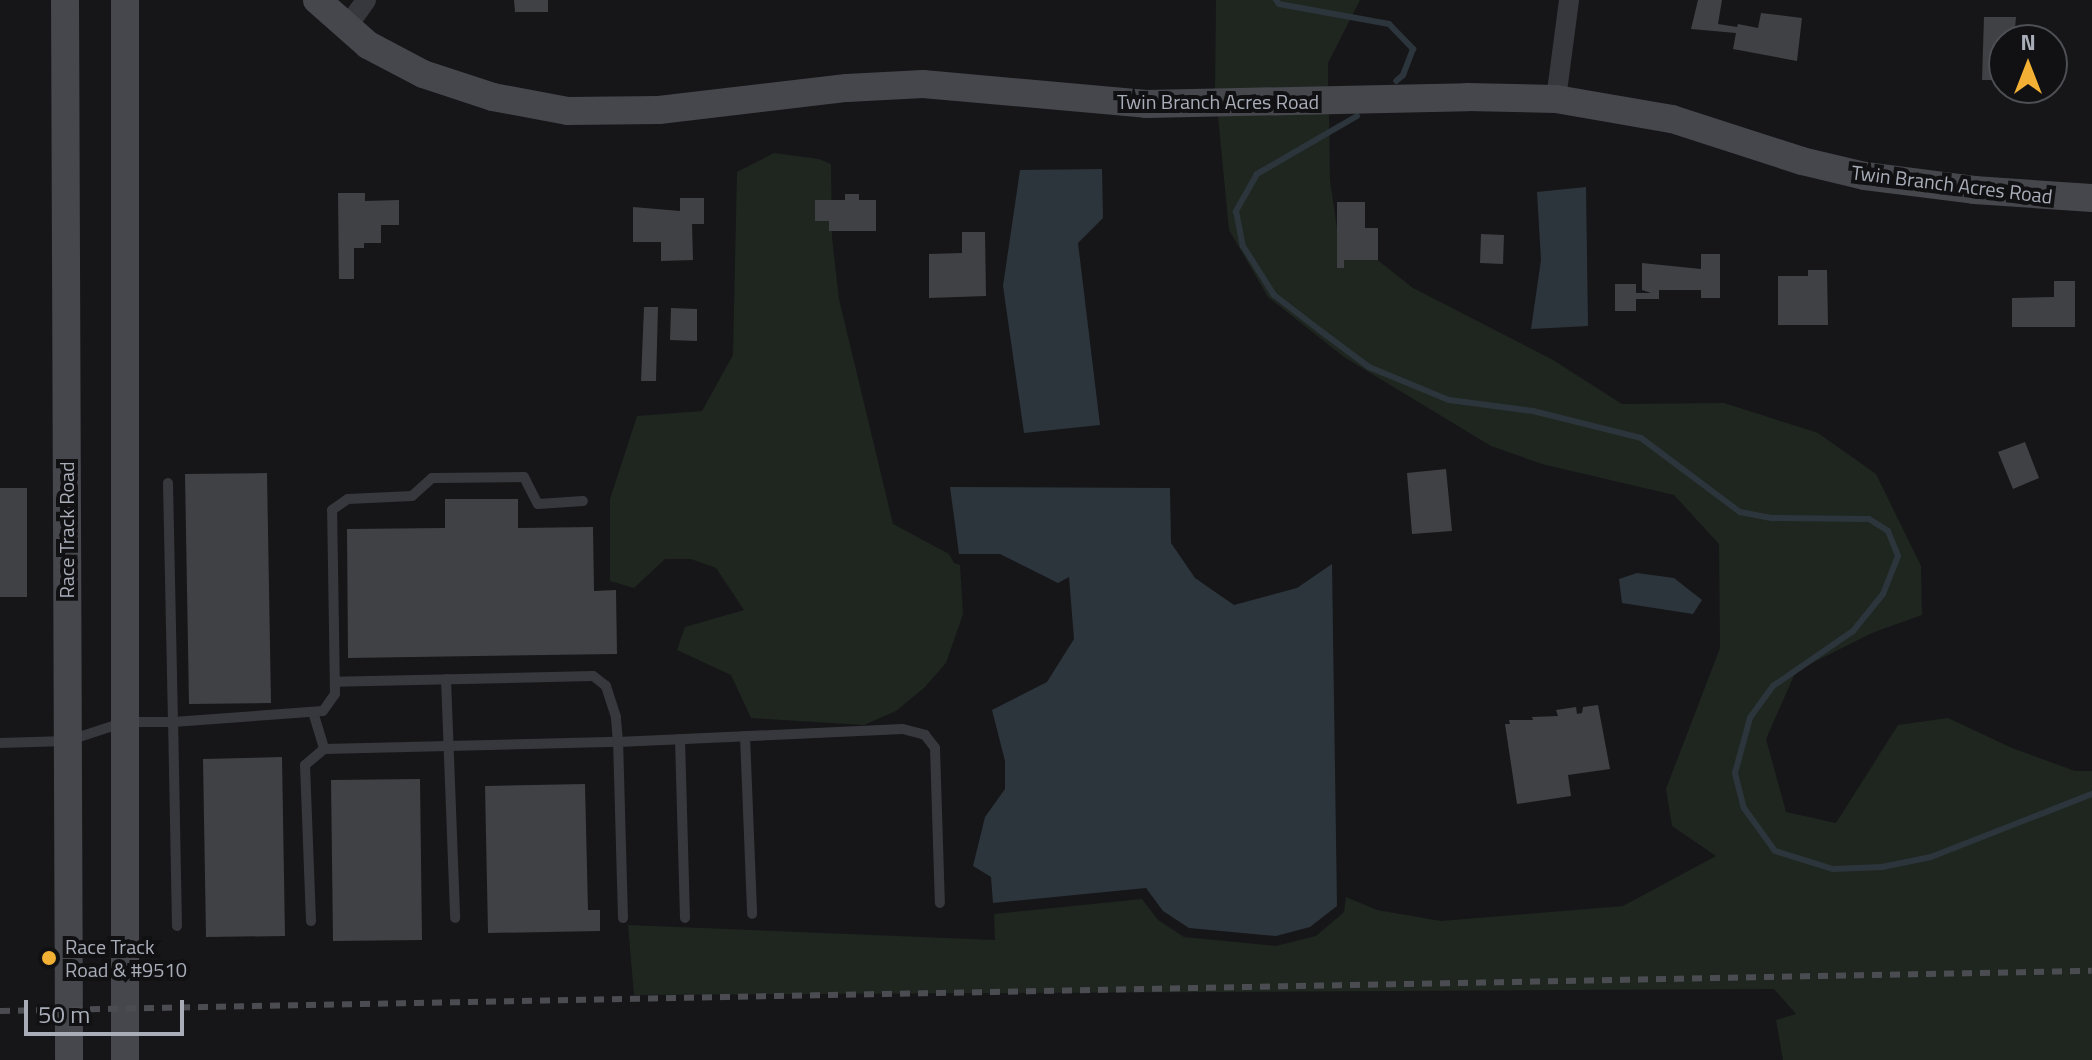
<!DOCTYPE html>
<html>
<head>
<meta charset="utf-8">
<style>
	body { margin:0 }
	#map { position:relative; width:2092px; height:1060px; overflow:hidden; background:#161618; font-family:"Titillium Web",sans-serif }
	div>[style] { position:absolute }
	.green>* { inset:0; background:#1e261f }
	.water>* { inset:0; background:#2c353c }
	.stream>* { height:6px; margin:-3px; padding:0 3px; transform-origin:3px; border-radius:3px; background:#2c353c }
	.building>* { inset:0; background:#404145 }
	.lane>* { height:10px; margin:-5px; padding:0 5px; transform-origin:5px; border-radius:5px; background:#37383d }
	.street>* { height:20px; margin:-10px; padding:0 10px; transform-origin:10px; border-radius:10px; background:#37383d }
	.secondary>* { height:28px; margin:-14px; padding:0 14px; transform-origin:14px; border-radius:14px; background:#45474d }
	.rail>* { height:6px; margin-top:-3px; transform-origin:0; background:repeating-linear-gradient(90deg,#4a4c52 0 10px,transparent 0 18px) }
	.dots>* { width:22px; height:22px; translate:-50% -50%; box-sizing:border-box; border:4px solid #111113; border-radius:50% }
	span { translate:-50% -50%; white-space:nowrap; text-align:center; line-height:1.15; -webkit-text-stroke:8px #111113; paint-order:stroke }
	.street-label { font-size:20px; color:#a8adb8 }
	.poi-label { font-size:20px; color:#a8adb8 }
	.left { translate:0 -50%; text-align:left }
	.north { position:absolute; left:1988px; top:24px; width:80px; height:80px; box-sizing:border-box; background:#111113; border:2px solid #4d4f55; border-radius:50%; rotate:0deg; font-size:22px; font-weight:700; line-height:32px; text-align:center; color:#a8adb8 }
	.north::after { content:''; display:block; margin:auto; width:28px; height:36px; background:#f2b134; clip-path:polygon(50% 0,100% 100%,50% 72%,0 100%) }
	.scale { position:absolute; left:24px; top:1000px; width:160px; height:36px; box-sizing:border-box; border:4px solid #a8adb8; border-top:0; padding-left:10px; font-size:24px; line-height:28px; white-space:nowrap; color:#a8adb8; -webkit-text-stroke:6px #111113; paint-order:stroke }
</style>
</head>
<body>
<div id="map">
	<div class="green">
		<div style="clip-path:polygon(1216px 0,1360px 0,1328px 63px,1328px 88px,1215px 91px)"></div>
		<div style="clip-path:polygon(1329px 112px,1330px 180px,1337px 228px,1413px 288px,1553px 360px,1622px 404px,1724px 403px,1818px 433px,1876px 474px,1921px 566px,1922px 615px,1872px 633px,1796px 671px,1766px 739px,1786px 812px,1836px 823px,1898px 725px,1948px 718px,2012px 748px,2075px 771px,2092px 771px,2092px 1060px,1783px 1060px,1776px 1020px,1796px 1014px,1774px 989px,634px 995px,628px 925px,995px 940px,994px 914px,1142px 899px,1158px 920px,1184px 937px,1276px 946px,1316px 936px,1344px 912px,1346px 897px,1377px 910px,1441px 921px,1623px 906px,1716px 856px,1672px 826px,1666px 789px,1720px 648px,1719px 544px,1674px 495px,1542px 464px,1491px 446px,1344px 357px,1268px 297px,1229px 230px,1218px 116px)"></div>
		<div style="clip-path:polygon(774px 153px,819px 159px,831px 164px,832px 238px,839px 299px,893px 524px,949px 554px,954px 563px,960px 565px,963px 614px,946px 663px,924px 688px,896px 711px,864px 725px,751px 718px,731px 675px,677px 650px,685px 627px,744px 610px,716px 568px,691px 559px,665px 559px,634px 588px,610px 581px,610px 499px,637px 416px,702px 411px,733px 355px,737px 172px)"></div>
	</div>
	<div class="water">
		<div style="clip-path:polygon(1102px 169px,1103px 218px,1078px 243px,1100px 425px,1024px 433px,1003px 286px,1020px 170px)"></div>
		<div style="clip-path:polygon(1586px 187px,1588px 326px,1531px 329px,1541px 260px,1537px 192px)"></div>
		<div style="clip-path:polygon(950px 487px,1170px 488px,1171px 543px,1195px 578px,1234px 605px,1297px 588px,1332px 564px,1337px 906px,1310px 927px,1276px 936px,1189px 928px,1163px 911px,1146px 888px,993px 903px,991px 877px,973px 866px,985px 817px,1005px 789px,1005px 761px,992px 710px,1047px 682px,1074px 639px,1069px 577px,1058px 583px,1000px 554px,959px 554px)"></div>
		<div style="clip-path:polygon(1637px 573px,1674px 578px,1702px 600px,1693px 614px,1622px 603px,1619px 579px)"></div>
	</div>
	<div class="stream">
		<div style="left:1276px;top:0;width:5px;rotate:53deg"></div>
		<div style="left:1279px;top:4px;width:112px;rotate:10.3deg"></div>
		<div style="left:1389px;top:24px;width:35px;rotate:46deg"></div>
		<div style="left:1413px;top:49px;width:28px;rotate:111deg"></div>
		<div style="left:1403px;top:75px;width:9px;rotate:139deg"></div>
		<div style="left:1357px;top:116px;width:116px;rotate:149.9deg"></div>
		<div style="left:1257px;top:174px;width:43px;rotate:119.6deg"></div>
		<div style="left:1236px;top:211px;width:36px;rotate:79deg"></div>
		<div style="left:1243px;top:246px;width:58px;rotate:57.7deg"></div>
		<div style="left:1274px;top:295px;width:56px;rotate:37.7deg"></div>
		<div style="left:1318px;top:329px;width:64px;rotate:36.7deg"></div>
		<div style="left:1369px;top:367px;width:87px;rotate:22.4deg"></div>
		<div style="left:1449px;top:400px;width:85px;rotate:7.5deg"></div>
		<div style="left:1533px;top:411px;width:111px;rotate:14deg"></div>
		<div style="left:1641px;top:438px;width:124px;rotate:36.8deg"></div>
		<div style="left:1740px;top:512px;width:33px;rotate:11deg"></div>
		<div style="left:1772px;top:518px;width:97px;rotate:0.6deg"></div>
		<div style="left:1869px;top:519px;width:22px;rotate:32deg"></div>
		<div style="left:1888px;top:531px;width:27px;rotate:68deg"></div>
		<div style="left:1898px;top:556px;width:41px;rotate:111.5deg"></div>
		<div style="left:1883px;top:594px;width:48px;rotate:129deg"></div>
		<div style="left:1853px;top:631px;width:97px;rotate:145.5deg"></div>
		<div style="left:1773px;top:686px;width:39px;rotate:126deg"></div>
		<div style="left:1750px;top:718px;width:57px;rotate:105.3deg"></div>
		<div style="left:1735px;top:773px;width:36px;rotate:76deg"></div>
		<div style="left:1744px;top:808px;width:53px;rotate:54.2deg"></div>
		<div style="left:1775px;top:851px;width:61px;rotate:17.2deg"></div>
		<div style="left:1833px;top:869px;width:49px;rotate:-2.3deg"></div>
		<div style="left:1882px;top:867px;width:50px;rotate:-11.5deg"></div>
		<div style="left:1931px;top:857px;width:173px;rotate:-21.4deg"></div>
	</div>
	<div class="building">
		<div style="clip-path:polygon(514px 0,548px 0,548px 12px,515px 12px)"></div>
		<div style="clip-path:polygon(1698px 0,1722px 0,1718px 24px,1737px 27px,1738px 24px,1758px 28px,1761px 13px,1802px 18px,1797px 61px,1733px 49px,1736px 33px,1691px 29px)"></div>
		<div style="clip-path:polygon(1984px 17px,2016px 17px,2014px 40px,2004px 40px,2004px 80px,1982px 80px)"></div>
		<div style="clip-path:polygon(338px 193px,365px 193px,365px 201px,399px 200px,399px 225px,381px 225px,381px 243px,364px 243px,364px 248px,354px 248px,354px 279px,339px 279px)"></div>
		<div style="clip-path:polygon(845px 194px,859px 194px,859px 200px,876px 200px,876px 231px,829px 231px,829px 221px,815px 221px,815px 200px,845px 200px)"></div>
		<div style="clip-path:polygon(680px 198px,704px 198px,704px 224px,692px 224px,693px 260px,661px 261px,661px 242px,633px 242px,633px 207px,680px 211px)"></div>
		<div style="clip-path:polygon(1337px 202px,1365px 202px,1365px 228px,1378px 228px,1378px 260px,1344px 260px,1344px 268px,1337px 268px)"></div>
		<div style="clip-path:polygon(962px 232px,985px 232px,986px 296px,929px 298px,929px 254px,962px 253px)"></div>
		<div style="clip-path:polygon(1481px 234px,1504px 235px,1503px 264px,1480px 263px)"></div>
		<div style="clip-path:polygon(1701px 254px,1720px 254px,1720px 298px,1701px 298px,1701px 290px,1659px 290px,1659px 299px,1636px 299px,1636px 311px,1615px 311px,1615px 284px,1636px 284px,1636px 293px,1651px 293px,1642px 290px,1642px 263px,1701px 269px)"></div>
		<div style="clip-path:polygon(1808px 270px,1827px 270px,1828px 325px,1778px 325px,1778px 276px,1808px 276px)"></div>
		<div style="clip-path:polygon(2054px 281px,2075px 281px,2075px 327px,2012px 327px,2012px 298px,2054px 297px)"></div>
		<div style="clip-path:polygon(644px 307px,658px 307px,656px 381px,641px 381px)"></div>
		<div style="clip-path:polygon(671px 308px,697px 309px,697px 341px,670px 340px)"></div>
		<div style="clip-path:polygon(2025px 442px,2039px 478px,2013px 489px,1998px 452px)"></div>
		<div style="clip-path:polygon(1446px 469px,1452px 531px,1412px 534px,1407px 473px)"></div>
		<div style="clip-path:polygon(267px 473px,271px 703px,189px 704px,185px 474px)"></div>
		<div style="clip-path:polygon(0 488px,27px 488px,27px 597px,0 597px)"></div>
		<div style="clip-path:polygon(445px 499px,518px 499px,518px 528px,593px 527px,594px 591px,616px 590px,617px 654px,348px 658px,347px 529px,445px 528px)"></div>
		<div style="clip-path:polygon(1598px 705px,1610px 769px,1568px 775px,1571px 796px,1517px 804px,1505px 724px,1510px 724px,1509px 720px,1533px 720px,1532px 717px,1558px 716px,1556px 710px,1576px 707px,1577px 714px,1582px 713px,1583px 707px)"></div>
		<div style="clip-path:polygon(282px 757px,285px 936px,206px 937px,203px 759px)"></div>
		<div style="clip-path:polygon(420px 779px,422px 940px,333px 941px,331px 780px)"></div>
		<div style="clip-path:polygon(585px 784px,588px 910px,600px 910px,600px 931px,488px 933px,485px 786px)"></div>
	</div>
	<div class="lane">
		<div style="left:446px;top:679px;width:239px;rotate:87.8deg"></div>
		<div style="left:313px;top:712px;width:39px;rotate:73deg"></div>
		<div style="left:324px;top:749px;width:294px;rotate:-1.4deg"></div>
		<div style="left:618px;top:742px;width:25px;rotate:-95deg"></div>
		<div style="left:616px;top:717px;width:33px;rotate:-108deg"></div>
		<div style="left:606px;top:686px;width:16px;rotate:-142deg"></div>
		<div style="left:593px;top:676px;width:258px;rotate:178.7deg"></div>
		<div style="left:745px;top:736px;width:178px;rotate:87.7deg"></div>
		<div style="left:680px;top:739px;width:179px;rotate:88.4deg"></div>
		<div style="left:0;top:743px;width:67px;rotate:-1.7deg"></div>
		<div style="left:67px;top:741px;width:61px;rotate:-18.1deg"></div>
		<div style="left:125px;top:722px;width:48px"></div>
		<div style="left:173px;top:722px;width:239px;rotate:-91.2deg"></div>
		<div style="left:623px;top:918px;width:176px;rotate:-91.6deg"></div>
		<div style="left:618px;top:742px;width:285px;rotate:-2.6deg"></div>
		<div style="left:903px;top:729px;width:23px;rotate:15deg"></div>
		<div style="left:925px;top:735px;width:16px;rotate:52deg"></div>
		<div style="left:935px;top:748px;width:155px;rotate:88.2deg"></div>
		<div style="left:311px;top:921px;width:156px;rotate:-92.2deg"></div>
		<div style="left:305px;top:765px;width:25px;rotate:-40deg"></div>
		<div style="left:177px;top:926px;width:204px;rotate:-91.1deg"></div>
		<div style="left:173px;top:722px;width:150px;rotate:-4.2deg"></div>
		<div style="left:323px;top:711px;width:21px;rotate:-55deg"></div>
		<div style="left:335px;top:694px;width:184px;rotate:-90.9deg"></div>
		<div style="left:332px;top:510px;width:19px;rotate:-35deg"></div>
		<div style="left:348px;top:499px;width:64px;rotate:-2.7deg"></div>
		<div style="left:412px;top:496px;width:27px;rotate:-42deg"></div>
		<div style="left:432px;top:478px;width:92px;rotate:-0.6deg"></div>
		<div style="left:524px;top:477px;width:30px;rotate:63deg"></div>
		<div style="left:538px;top:504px;width:45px;rotate:-3.8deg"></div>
	</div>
	<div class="street">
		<div style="left:346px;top:28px;width:34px;rotate:-54deg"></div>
		<div style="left:1556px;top:99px;width:100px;rotate:-82.5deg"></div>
	</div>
	<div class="secondary">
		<div style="left:65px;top:0;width:1060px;rotate:89.78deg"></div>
		<div style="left:125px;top:0;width:1060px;rotate:90deg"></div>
		<div style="left:317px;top:0;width:68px;rotate:41.4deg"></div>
		<div style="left:368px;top:45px;width:62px;rotate:27.8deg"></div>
		<div style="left:423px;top:74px;width:74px;rotate:18.2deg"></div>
		<div style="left:493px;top:97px;width:76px;rotate:10.6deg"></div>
		<div style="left:568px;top:111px;width:91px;rotate:-0.6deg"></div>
		<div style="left:659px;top:110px;width:189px;rotate:-6.7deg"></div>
		<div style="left:847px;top:88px;width:76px;rotate:-3deg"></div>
		<div style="left:923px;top:84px;width:224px;rotate:5.1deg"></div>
		<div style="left:1146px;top:104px;width:321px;rotate:-1.2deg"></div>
		<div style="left:1467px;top:97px;width:89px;rotate:1.3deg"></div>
		<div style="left:1556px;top:99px;width:118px;rotate:9.8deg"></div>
		<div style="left:1672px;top:119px;width:137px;rotate:17.9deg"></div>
		<div style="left:1802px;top:161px;width:65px;rotate:13.4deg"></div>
		<div style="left:1865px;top:176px;width:110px;rotate:7.3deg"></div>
		<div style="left:1974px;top:190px;width:118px;rotate:3.9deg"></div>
	</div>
	<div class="rail">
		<div style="left:0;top:1011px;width:2092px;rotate:-1.1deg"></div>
	</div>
	<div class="dots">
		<div style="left:49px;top:958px;background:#f2b134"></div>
	</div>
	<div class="street-label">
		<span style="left:1218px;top:101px">Twin Branch Acres Road</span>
		<span style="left:1952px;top:184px;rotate:7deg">Twin Branch Acres Road</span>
		<span style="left:66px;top:530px;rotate:-90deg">Race Track Road</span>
	</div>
	<div class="poi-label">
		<span class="left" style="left:65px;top:958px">Race Track<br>Road &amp; #9510</span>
	</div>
	<div class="north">N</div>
	<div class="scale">50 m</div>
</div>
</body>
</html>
